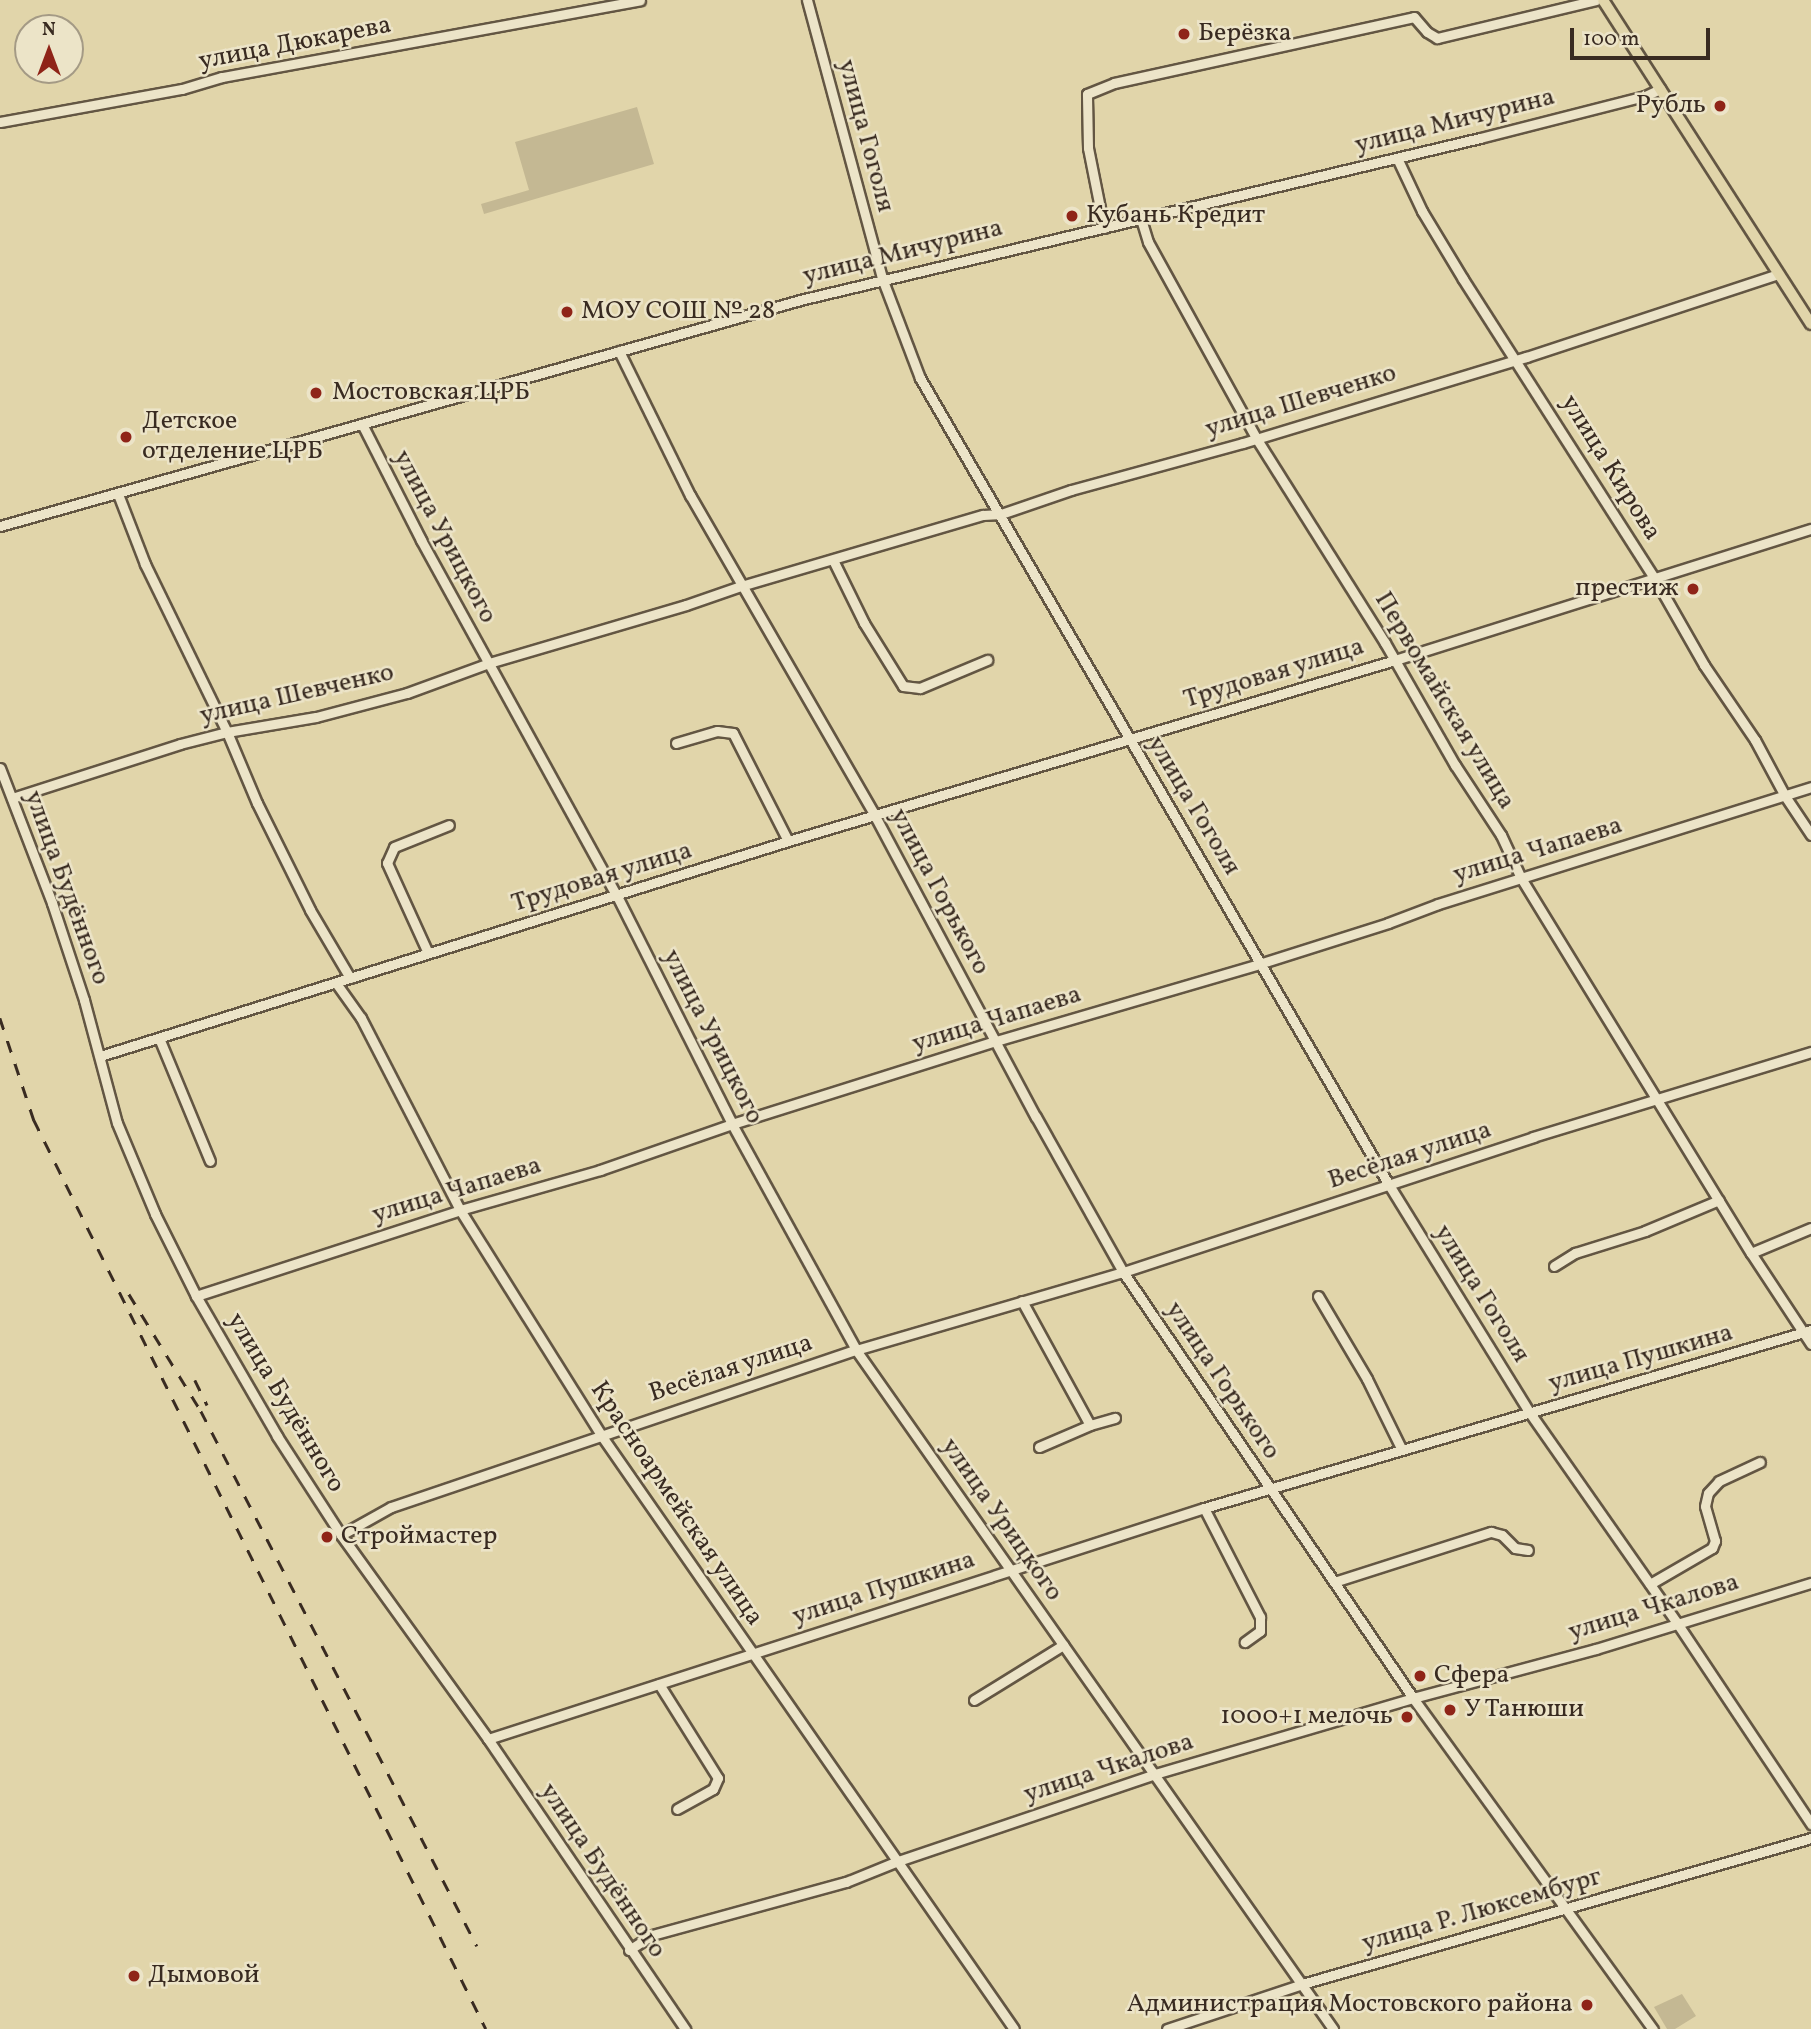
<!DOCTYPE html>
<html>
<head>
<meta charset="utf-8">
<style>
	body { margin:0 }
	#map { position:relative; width:1811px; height:2029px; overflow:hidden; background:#e1d5aa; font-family:Vollkorn,serif }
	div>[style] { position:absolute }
	.green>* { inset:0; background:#c4b893 }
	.roads { filter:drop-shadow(2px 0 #635643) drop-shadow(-2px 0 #635643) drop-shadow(0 2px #635643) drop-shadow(0 -2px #635643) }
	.minor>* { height:9px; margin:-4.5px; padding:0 4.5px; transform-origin:4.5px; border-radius:4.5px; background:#ece4c8 }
	.major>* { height:10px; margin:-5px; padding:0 5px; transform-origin:5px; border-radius:5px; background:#e1d5aa }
	.rail>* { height:2.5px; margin-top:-1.25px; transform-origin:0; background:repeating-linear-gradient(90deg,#392b21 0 12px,transparent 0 24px) }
	.dots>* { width:19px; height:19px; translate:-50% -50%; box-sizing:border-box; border:4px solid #ece4c8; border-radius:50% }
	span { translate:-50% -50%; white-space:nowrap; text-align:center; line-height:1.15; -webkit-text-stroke:5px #ece4c8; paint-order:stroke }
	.poi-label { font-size:26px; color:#392b21 }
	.left { translate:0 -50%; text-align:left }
	.right { translate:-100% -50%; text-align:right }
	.street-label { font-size:26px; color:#392b21 }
	.north { position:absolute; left:14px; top:14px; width:70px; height:70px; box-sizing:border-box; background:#ece4c8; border:2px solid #a49a85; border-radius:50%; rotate:0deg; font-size:19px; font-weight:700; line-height:28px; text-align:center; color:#392b21 }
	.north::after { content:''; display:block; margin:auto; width:24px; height:32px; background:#8f2418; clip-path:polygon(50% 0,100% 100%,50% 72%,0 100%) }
	.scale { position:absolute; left:1570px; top:28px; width:140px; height:32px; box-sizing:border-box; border:4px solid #392b21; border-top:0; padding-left:9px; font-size:21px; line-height:24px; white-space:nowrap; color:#392b21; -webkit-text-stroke:5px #ece4c8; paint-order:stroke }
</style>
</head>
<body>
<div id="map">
	<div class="green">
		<div style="clip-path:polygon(637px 107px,654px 164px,484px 214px,481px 204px,529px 190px,515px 142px)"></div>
		<div style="clip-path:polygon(1682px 1994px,1696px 2016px,1675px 2029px,1667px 2029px,1654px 2007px)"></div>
	</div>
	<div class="roads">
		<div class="minor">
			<div style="left:807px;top:0;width:288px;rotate:74.9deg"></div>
			<div style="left:882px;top:278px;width:107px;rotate:69.2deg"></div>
			<div style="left:920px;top:378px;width:933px;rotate:59.84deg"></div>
			<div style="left:1389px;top:1185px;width:268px;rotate:58.3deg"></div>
			<div style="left:1530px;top:1413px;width:256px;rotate:55deg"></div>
			<div style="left:1677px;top:1623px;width:242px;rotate:56.3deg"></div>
			<div style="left:0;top:122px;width:185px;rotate:-10.3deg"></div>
			<div style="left:182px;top:89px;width:42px;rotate:-16.7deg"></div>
			<div style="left:222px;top:77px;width:425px;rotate:-10.4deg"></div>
			<div style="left:1397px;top:158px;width:59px;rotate:64.7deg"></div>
			<div style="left:1422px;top:211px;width:79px;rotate:58.9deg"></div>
			<div style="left:1463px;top:279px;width:356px;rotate:57.4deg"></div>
			<div style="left:1655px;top:579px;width:99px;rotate:60.3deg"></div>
			<div style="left:1704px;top:665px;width:91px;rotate:55.8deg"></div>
			<div style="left:1755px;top:740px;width:64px;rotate:61.8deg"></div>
			<div style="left:1785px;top:796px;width:47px;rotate:56.3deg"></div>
			<div style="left:1141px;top:219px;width:24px;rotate:73deg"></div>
			<div style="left:1148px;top:242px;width:224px;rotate:61.1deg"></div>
			<div style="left:1256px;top:438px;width:242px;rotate:57.8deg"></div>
			<div style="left:1385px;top:643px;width:141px;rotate:60.2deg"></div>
			<div style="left:1455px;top:765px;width:84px;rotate:56.7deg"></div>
			<div style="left:1501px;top:835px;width:47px;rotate:65.1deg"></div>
			<div style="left:1521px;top:878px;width:440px;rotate:58.5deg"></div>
			<div style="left:1751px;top:1253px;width:109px;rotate:56.6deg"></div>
			<div style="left:1104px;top:228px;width:82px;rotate:-101.3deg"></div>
			<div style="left:1088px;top:148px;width:54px;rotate:-91.1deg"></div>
			<div style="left:1087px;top:94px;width:29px;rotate:-22deg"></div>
			<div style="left:1114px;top:83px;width:307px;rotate:-12.4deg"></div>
			<div style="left:1414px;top:17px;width:20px;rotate:49deg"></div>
			<div style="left:1427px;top:32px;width:12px;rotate:31deg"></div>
			<div style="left:1437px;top:38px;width:163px;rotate:-13.4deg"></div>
			<div style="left:619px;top:351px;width:161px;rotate:63.8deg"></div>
			<div style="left:690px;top:495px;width:370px;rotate:60deg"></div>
			<div style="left:875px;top:816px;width:341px;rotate:61.9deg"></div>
			<div style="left:1036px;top:1117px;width:178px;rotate:60.7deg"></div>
			<div style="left:1123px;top:1272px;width:515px;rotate:55.75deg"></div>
			<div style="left:1413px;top:1698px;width:409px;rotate:54.1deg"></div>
			<div style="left:362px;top:424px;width:130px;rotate:63deg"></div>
			<div style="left:421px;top:540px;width:406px;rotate:61.2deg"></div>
			<div style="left:617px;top:896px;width:255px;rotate:63.2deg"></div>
			<div style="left:732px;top:1124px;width:258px;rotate:61.2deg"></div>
			<div style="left:856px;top:1350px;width:830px;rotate:54.91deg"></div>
			<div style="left:118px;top:494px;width:75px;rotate:68.9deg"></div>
			<div style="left:145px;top:564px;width:187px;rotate:64deg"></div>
			<div style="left:227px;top:732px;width:77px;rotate:67.1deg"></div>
			<div style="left:257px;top:803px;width:119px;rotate:63.6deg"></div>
			<div style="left:310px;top:910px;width:79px;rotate:59.5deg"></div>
			<div style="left:0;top:526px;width:831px;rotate:-15.77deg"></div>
			<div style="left:800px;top:300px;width:699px;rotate:-13.4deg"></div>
			<div style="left:1480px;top:138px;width:170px;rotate:-14.3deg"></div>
			<div style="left:1645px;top:96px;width:17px;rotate:-25deg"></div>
			<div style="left:833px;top:560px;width:70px;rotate:63.8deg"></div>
			<div style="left:864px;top:623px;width:74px;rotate:58.2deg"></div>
			<div style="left:903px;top:686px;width:17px;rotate:7deg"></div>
			<div style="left:920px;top:688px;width:73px;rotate:-22.7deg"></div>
			<div style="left:676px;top:743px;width:43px;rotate:-16.3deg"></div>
			<div style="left:717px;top:731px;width:16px;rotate:7deg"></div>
			<div style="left:733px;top:733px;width:121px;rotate:63deg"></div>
			<div style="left:0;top:768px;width:145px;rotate:68.9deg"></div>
			<div style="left:52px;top:903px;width:102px;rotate:71.7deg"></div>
			<div style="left:84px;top:1000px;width:127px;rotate:75deg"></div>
			<div style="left:117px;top:1123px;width:99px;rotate:67.3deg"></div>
			<div style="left:155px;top:1214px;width:92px;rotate:63.4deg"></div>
			<div style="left:196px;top:1296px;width:162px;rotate:59.9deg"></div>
			<div style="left:277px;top:1436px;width:118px;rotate:57.1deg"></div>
			<div style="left:341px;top:1535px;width:251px;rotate:54.2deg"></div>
			<div style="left:488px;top:1739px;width:351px;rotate:55.8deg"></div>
			<div style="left:12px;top:798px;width:176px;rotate:-17.8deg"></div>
			<div style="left:180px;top:744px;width:49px;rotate:-14.3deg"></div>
			<div style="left:227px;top:732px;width:90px;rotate:-9.6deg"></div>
			<div style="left:316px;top:717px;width:94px;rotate:-14.8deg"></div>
			<div style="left:407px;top:693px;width:87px;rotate:-20.1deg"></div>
			<div style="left:489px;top:663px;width:205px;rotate:-16.4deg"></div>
			<div style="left:686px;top:605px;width:58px;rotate:-19.1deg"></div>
			<div style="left:741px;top:586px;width:252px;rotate:-16.4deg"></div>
			<div style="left:983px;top:515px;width:18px;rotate:-3deg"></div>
			<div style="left:1001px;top:514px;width:74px;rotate:-18.9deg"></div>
			<div style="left:1071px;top:490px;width:178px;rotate:-15.3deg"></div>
			<div style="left:1243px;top:443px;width:296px;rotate:-16.9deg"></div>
			<div style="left:1526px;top:357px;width:265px;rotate:-18.2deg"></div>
			<div style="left:428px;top:953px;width:99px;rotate:-114.5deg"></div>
			<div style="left:387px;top:863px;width:17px;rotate:-66deg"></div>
			<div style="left:394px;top:847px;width:59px;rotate:-21.8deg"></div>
			<div style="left:336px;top:983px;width:43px;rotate:54.5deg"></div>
			<div style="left:361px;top:1018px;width:216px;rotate:62.7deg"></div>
			<div style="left:460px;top:1210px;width:266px;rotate:57.9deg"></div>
			<div style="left:601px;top:1435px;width:723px;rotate:55.19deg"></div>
			<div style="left:159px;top:1038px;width:133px;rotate:67.5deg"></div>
			<div style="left:100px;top:1056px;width:721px;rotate:-17.35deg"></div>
			<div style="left:788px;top:841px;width:633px;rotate:-16.6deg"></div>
			<div style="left:1395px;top:660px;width:436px;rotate:-17.5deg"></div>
			<div style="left:1751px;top:1253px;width:65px;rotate:-22.6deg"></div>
			<div style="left:1554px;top:1266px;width:25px;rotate:-32deg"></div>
			<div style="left:1575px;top:1253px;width:73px;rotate:-17.4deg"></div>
			<div style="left:1645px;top:1231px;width:80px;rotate:-22.7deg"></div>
			<div style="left:196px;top:1296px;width:278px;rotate:-18deg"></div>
			<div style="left:460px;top:1210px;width:146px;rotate:-15.9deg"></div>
			<div style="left:600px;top:1170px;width:140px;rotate:-19.2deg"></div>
			<div style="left:732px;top:1124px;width:277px;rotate:-17.5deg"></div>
			<div style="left:996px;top:1041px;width:274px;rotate:-16.3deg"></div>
			<div style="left:1259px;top:964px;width:135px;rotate:-17.6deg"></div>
			<div style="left:1388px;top:923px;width:53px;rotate:-20.8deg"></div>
			<div style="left:1438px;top:904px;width:391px;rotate:-17.4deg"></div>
			<div style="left:1318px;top:1296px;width:96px;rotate:59.4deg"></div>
			<div style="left:1367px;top:1379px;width:79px;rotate:63.8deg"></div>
			<div style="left:1022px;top:1301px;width:141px;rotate:61.3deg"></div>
			<div style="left:1039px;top:1447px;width:56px;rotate:-23.3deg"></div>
			<div style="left:1090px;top:1425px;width:26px;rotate:-16deg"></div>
			<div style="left:1204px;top:1508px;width:123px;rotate:62.8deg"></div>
			<div style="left:1260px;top:1617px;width:14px;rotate:90deg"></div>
			<div style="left:1260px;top:1631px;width:19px;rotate:144deg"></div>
			<div style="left:341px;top:1535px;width:57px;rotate:-29.2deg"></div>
			<div style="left:391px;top:1507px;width:491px;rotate:-18.7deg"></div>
			<div style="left:856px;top:1350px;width:278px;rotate:-16.3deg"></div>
			<div style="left:1123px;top:1272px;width:432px;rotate:-18.2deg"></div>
			<div style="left:1533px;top:1137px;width:291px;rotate:-17deg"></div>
			<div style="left:1334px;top:1582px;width:165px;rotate:-17.7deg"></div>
			<div style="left:1491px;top:1532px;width:11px;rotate:15deg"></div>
			<div style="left:1502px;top:1535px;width:18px;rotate:45deg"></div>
			<div style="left:1515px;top:1548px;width:13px;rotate:9deg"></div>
			<div style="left:1650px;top:1584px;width:72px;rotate:-30.1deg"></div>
			<div style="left:1712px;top:1548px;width:8px;rotate:-67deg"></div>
			<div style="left:1715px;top:1541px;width:36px;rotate:-106deg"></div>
			<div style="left:1705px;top:1506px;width:13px;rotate:-77deg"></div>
			<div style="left:1708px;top:1493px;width:16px;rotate:-47deg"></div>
			<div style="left:1719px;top:1481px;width:45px;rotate:-24.9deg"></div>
			<div style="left:659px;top:1684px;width:111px;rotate:57.9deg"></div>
			<div style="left:718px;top:1778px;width:12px;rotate:114deg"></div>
			<div style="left:713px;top:1789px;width:41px;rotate:150.9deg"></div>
			<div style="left:974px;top:1700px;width:105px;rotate:-31.7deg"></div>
			<div style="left:488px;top:1739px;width:752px;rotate:-17.88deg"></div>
			<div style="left:1204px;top:1508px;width:633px;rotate:-16.34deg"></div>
			<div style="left:629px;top:1950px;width:27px;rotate:-33deg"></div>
			<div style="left:652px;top:1935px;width:201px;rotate:-15.3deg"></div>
			<div style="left:846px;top:1882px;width:56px;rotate:-22deg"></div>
			<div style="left:898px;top:1861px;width:271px;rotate:-18.7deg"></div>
			<div style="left:1155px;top:1774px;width:269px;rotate:-16.4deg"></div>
			<div style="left:1413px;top:1698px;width:189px;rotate:-15deg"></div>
			<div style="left:1596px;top:1649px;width:225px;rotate:-17.1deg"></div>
			<div style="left:1167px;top:2029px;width:142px;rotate:-18.4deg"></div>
			<div style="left:1302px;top:1984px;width:530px;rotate:-16deg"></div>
		</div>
		<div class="major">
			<div style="left:1603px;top:0;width:385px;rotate:57.3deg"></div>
		</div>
	</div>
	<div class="rail">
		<div style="left:0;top:1018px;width:108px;rotate:71.6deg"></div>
		<div style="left:34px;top:1120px;width:1015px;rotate:63.56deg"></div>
		<div style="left:129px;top:1294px;width:137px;rotate:58.4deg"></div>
		<div style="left:201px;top:1411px;width:602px;rotate:62.71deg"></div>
		<div style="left:195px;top:1380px;width:28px;rotate:64deg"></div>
	</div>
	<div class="dots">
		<div style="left:1184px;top:34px;background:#8f2418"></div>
		<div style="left:1720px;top:106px;background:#8f2418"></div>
		<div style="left:1072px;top:216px;background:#8f2418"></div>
		<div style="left:567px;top:312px;background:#8f2418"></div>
		<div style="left:316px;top:393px;background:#8f2418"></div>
		<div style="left:126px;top:437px;background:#8f2418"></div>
		<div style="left:1693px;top:589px;background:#8f2418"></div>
		<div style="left:327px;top:1537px;background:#8f2418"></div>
		<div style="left:1420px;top:1676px;background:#8f2418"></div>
		<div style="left:1450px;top:1710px;background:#8f2418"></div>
		<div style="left:1407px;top:1717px;background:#8f2418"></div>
		<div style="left:134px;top:1976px;background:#8f2418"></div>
		<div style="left:1587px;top:2005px;background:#8f2418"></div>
	</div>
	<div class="poi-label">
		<span class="left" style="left:1198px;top:34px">Берёзка</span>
		<span class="right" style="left:1706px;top:106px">Рубль</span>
		<span class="left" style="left:1086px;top:216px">Кубань Кредит</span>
		<span class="left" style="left:581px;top:312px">МОУ СОШ № 28</span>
		<span class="left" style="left:332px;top:393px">Мостовская ЦРБ</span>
		<span class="left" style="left:142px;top:437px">Детское<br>отделение ЦРБ</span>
		<span class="right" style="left:1679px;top:589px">престиж</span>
		<span class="left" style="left:341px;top:1537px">Строймастер</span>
		<span class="left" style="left:1434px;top:1676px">Сфера</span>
		<span class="left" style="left:1464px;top:1710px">У Танюши</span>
		<span class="right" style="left:1393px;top:1717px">1000+1 мелочь</span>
		<span class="left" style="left:148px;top:1976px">Дымовой</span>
		<span class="right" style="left:1573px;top:2005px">Администрация Мостовского района</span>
	</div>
	<div class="street-label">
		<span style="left:295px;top:44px;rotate:-11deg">улица Дюкарева</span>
		<span style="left:1455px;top:122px;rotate:-14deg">улица Мичурина</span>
		<span style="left:865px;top:136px;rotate:75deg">улица Гоголя</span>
		<span style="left:903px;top:253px;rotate:-14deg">улица Мичурина</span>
		<span style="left:1301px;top:402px;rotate:-17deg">улица Шевченко</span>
		<span style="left:1610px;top:468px;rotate:58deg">улица Кирова</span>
		<span style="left:444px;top:537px;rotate:62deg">улица Урицкого</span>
		<span style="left:1274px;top:674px;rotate:-17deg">Трудовая улица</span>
		<span style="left:297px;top:695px;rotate:-13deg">улица Шевченко</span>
		<span style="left:1444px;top:701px;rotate:59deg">Первомайская улица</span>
		<span style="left:1193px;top:806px;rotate:59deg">улица Гоголя</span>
		<span style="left:1538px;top:851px;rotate:-17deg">улица Чапаева</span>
		<span style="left:602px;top:878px;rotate:-17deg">Трудовая улица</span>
		<span style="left:66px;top:888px;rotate:70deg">улица Будённого</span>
		<span style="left:939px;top:892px;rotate:62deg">улица Горького</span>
		<span style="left:997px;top:1020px;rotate:-17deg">улица Чапаева</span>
		<span style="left:712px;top:1037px;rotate:63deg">улица Урицкого</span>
		<span style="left:1410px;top:1156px;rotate:-18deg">Весёлая улица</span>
		<span style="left:457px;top:1191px;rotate:-17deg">улица Чапаева</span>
		<span style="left:1481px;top:1294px;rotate:58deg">улица Гоголя</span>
		<span style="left:1641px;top:1359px;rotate:-16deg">улица Пушкина</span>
		<span style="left:731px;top:1369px;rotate:-18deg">Весёлая улица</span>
		<span style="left:1222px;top:1381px;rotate:56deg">улица Горького</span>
		<span style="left:285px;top:1403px;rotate:59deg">улица Будённого</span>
		<span style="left:676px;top:1504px;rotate:56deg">Красноармейская улица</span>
		<span style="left:1001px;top:1520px;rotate:55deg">улица Урицкого</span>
		<span style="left:884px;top:1589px;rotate:-18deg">улица Пушкина</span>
		<span style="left:1654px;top:1608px;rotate:-17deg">улица Чкалова</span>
		<span style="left:1109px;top:1769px;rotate:-18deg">улица Чкалова</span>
		<span style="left:602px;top:1871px;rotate:56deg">улица Будённого</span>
		<span style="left:1482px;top:1911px;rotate:-16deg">улица Р. Люксембург</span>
	</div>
	<div class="north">N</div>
	<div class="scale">100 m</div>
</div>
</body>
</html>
